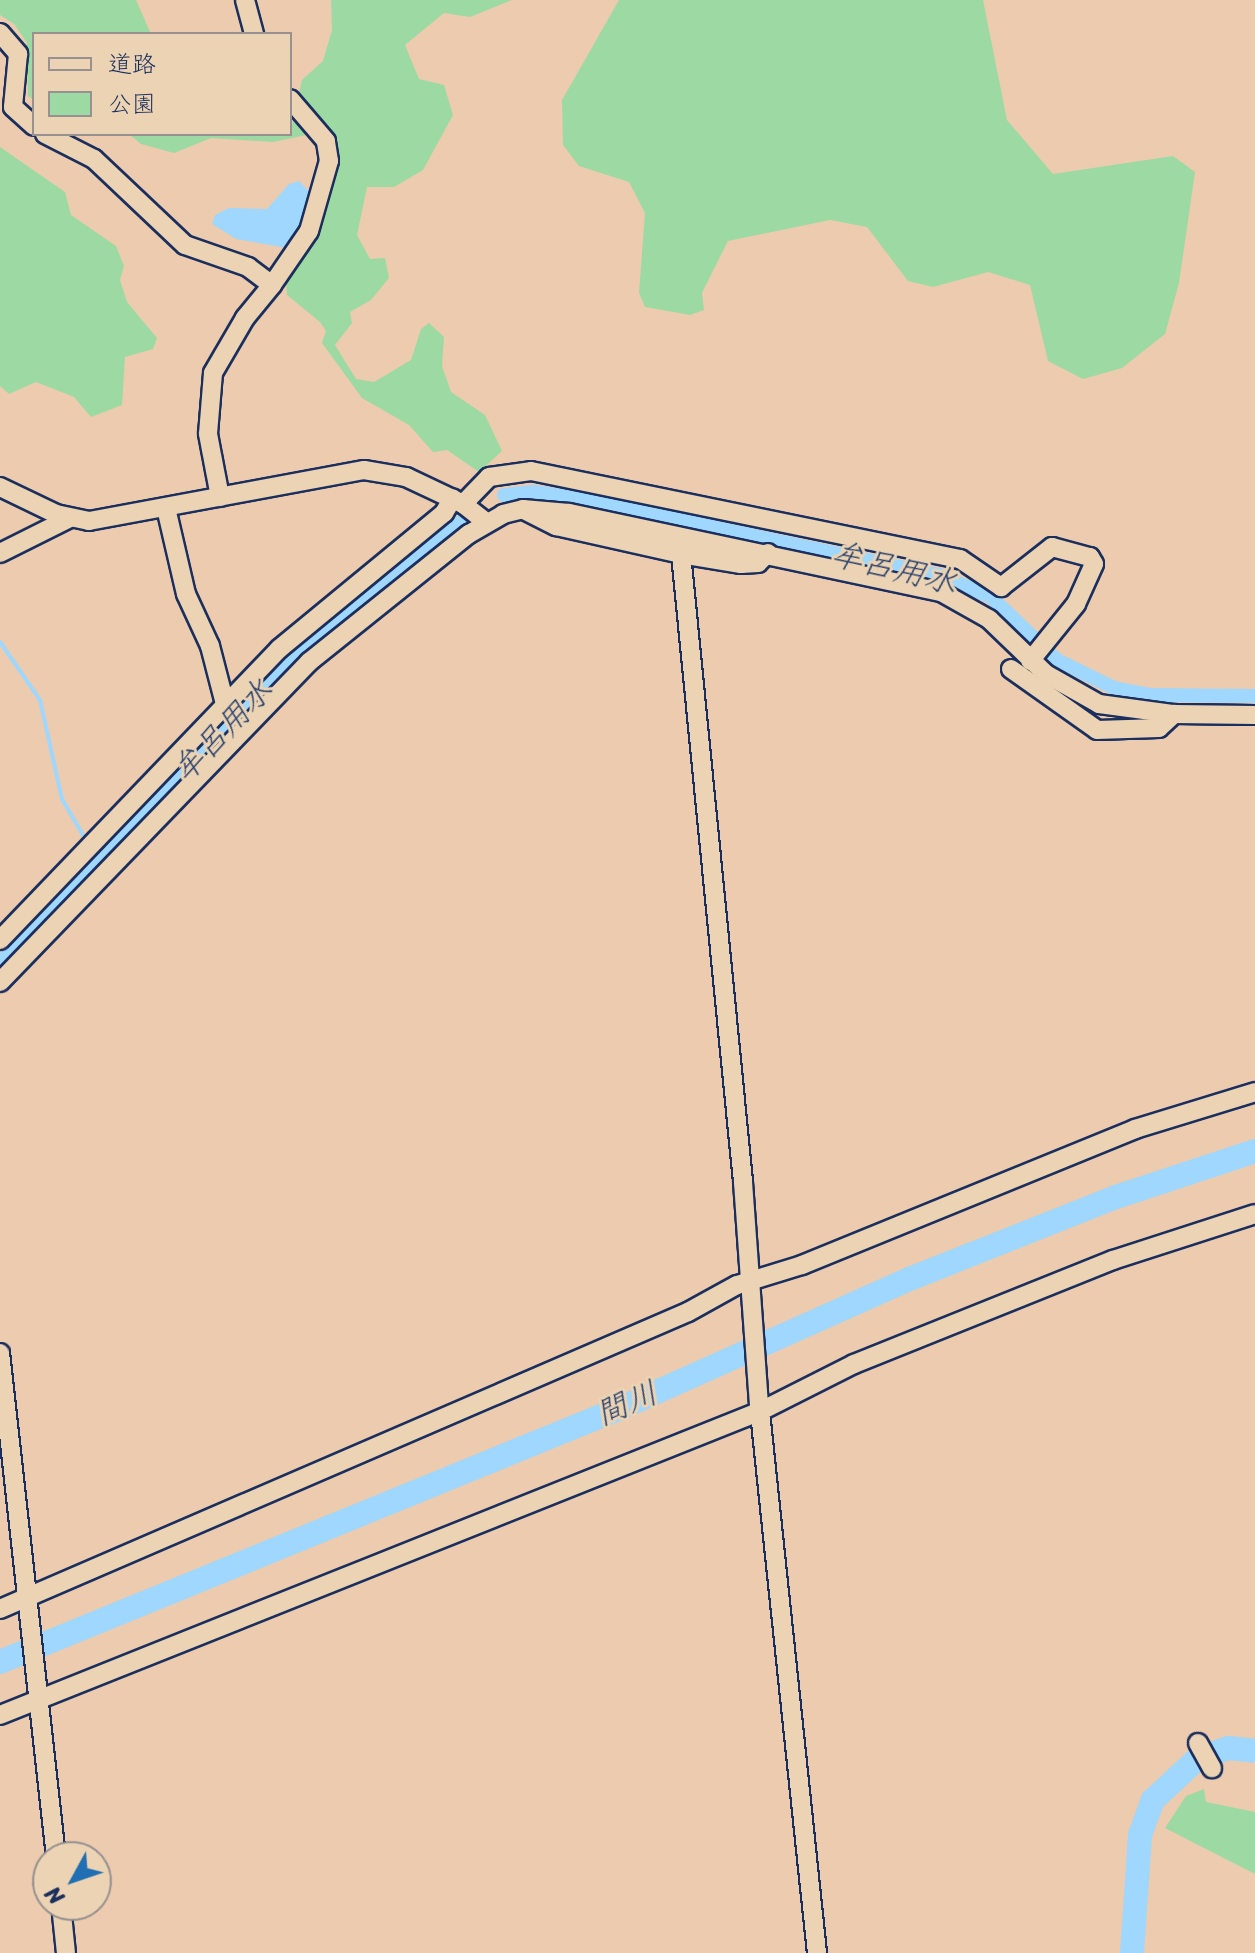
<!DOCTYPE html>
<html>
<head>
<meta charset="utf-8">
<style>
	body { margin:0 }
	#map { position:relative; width:1255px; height:1953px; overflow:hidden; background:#eccbae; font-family:Sriracha,"Klee One",sans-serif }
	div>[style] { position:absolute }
	.green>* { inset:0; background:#9ddaa3 }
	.water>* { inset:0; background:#9fd7ff }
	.stream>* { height:4px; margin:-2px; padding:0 2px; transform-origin:2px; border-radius:2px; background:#9fd7ff }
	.canal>* { height:14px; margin:-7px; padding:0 7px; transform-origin:7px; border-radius:7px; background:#9fd7ff }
	.river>* { height:24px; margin:-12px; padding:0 12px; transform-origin:12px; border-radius:12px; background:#9fd7ff }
	.roads { filter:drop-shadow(2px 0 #1b2f5e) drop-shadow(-2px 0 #1b2f5e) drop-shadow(0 2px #1b2f5e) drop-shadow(0 -2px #1b2f5e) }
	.minor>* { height:18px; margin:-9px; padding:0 9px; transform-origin:9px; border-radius:9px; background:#ebd3b3 }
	span { translate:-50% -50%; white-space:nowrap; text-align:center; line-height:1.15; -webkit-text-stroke:6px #ebd3b3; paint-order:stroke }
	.water-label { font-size:32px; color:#28406e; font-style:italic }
	.legend { position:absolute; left:32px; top:32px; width:260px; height:104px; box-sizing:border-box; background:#ebd3b3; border:2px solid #989191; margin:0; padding:10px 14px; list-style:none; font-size:24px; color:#1b2f5e }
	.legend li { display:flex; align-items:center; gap:16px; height:40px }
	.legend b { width:40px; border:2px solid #989191 }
	.north { position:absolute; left:32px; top:1841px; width:80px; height:80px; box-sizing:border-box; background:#ebd3b3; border:2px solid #989191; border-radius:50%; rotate:230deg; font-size:22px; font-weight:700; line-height:32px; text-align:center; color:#1b2f5e }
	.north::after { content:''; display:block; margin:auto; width:28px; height:36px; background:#1f6fb2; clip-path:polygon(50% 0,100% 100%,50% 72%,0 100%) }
</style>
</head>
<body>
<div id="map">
	<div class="green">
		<div style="clip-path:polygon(0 0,136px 0,151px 34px,34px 34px,34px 100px,28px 96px,27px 43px,14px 24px,0 15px)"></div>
		<div style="clip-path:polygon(331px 0,512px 0,470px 17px,444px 13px,405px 45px,419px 79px,444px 85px,453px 115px,423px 170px,394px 187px,367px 187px,357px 235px,370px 259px,385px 258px,389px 278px,371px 300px,350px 312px,352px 323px,335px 345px,356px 379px,374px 382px,411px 360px,421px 329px,429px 323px,444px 337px,442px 366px,451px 392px,485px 415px,502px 451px,479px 472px,447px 450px,433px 452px,409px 425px,362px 398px,322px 343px,326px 331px,320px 322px,287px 295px,286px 281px,304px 253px,332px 149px,311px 134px,273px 142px,211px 138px,174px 153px,141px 144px,129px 134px,290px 134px,302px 80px,323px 61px,332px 30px)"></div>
		<div style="clip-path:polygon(619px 0,983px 0,1007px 120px,1053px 174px,1173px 156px,1195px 172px,1179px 283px,1165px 334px,1122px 368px,1083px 379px,1048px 361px,1030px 285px,988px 272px,933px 287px,908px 281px,867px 227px,830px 220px,728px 241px,702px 293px,704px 310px,690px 315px,645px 307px,639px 293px,645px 213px,629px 182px,579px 166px,563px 145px,562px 100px)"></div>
		<div style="clip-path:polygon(0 147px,65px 192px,71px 215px,116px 246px,124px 266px,120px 280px,127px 302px,157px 338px,153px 349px,125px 357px,122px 405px,91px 417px,74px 397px,36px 382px,9px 394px,0 386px)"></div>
		<div style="clip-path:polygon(1204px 1789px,1206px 1802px,1255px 1812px,1255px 1874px,1165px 1828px,1186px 1796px)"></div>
	</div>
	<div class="water">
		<div style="clip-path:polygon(299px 181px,310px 192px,312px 207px,303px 234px,287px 248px,236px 239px,212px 224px,215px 215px,229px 208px,267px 209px,289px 184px)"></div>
	</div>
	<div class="stream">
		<div style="left:0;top:642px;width:70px;rotate:55.4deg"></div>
		<div style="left:40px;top:700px;width:101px;rotate:77.5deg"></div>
		<div style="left:62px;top:799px;width:50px;rotate:59.8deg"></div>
	</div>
	<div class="canal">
		<div style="left:504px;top:495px;width:30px;rotate:-6deg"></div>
		<div style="left:534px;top:492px;width:42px;rotate:8.1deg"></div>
		<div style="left:576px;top:498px;width:371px;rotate:12deg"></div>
		<div style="left:939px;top:575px;width:56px;rotate:22.9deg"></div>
		<div style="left:991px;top:597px;width:91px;rotate:43.7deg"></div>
		<div style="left:1057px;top:660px;width:64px;rotate:26.2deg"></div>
		<div style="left:1114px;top:688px;width:36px;rotate:11deg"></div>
		<div style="left:1149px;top:695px;width:106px;rotate:0.5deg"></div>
		<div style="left:0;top:963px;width:438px;rotate:-46.2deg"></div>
		<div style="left:303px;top:647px;width:206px;rotate:-38.3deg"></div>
	</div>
	<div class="river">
		<div style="left:0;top:1662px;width:673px;rotate:-22.26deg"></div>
		<div style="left:623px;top:1407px;width:316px;rotate:-24.1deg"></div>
		<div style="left:912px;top:1278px;width:219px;rotate:-21.7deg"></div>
		<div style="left:1116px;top:1197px;width:146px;rotate:-18.3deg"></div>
		<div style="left:1132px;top:1953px;width:118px;rotate:-86.1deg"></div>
		<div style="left:1140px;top:1835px;width:37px;rotate:-70deg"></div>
		<div style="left:1153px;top:1800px;width:62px;rotate:-43deg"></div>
		<div style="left:1198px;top:1758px;width:32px;rotate:-18deg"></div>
		<div style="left:1228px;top:1748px;width:27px;rotate:6deg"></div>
	</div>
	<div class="roads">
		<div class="minor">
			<div style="left:245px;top:0;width:35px;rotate:75deg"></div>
			<div style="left:0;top:33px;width:28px;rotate:49deg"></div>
			<div style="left:18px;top:54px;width:53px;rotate:95.4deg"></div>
			<div style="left:13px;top:107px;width:28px;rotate:42deg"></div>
			<div style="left:45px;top:134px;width:55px;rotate:27deg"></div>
			<div style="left:94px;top:159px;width:125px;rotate:43.4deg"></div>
			<div style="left:185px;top:245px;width:67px;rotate:19.2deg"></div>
			<div style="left:248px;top:267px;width:30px;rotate:37deg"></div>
			<div style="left:272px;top:285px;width:43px;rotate:129.3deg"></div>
			<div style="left:245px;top:318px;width:64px;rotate:120.2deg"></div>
			<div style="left:213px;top:373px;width:61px;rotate:94.7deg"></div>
			<div style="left:208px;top:434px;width:64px;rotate:79.2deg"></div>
			<div style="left:272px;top:285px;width:65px;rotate:-55.6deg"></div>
			<div style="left:309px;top:231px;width:73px;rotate:-74.1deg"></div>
			<div style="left:329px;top:161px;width:20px;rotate:-99deg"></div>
			<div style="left:326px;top:141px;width:55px;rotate:-130.6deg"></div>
			<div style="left:0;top:487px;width:62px;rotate:25.7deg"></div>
			<div style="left:56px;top:514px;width:34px;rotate:12deg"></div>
			<div style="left:89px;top:521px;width:280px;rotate:-10.5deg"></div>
			<div style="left:364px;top:470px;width:43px;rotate:9.5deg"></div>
			<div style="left:406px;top:477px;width:63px;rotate:25.3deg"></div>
			<div style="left:463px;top:504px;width:29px;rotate:38deg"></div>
			<div style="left:463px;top:504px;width:37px;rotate:-46deg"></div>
			<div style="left:489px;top:477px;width:42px;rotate:-8.1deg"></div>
			<div style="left:531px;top:471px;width:438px;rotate:11.6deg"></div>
			<div style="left:960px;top:559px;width:50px;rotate:34.3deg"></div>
			<div style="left:1001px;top:587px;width:65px;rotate:-38.1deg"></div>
			<div style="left:1052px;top:547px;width:39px;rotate:15deg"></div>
			<div style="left:1090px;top:557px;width:8px;rotate:60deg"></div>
			<div style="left:1094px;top:564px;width:44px;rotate:114.2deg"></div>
			<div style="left:1076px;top:604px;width:73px;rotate:128.9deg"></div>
			<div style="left:166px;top:508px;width:88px;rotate:76.9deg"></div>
			<div style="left:186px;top:594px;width:57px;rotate:65.2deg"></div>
			<div style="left:210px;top:646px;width:60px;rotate:75.5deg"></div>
			<div style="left:524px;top:510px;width:36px;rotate:27deg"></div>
			<div style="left:556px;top:526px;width:128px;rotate:12.6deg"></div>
			<div style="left:681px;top:554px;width:61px;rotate:9.5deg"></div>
			<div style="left:741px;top:564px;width:17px;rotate:-3deg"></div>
			<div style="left:758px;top:563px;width:14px;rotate:-45deg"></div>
			<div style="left:0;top:553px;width:76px;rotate:-26.6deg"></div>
			<div style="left:681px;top:554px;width:631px;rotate:84.36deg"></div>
			<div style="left:743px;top:1182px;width:222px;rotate:85.9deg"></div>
			<div style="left:759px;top:1403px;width:553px;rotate:83.98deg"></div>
			<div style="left:1011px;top:669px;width:105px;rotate:35.3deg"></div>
			<div style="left:1097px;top:730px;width:62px;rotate:-1.8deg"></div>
			<div style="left:1159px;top:728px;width:21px;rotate:-43deg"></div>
			<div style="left:0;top:940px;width:403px;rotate:-46.2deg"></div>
			<div style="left:279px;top:649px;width:214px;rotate:-39.5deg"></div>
			<div style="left:444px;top:513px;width:17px;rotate:-59deg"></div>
			<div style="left:0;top:982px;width:445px;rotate:-46deg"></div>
			<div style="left:309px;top:662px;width:205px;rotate:-38.7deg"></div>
			<div style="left:469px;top:534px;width:39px;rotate:-30deg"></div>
			<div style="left:503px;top:514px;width:21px;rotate:-14deg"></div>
			<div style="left:523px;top:509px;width:46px;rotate:5deg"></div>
			<div style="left:569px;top:513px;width:380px;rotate:12deg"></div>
			<div style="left:941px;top:592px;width:55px;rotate:29.4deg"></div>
			<div style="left:989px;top:619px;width:79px;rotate:44deg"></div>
			<div style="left:1046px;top:674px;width:61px;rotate:29.5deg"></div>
			<div style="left:1099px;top:704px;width:76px;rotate:7.6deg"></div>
			<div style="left:1174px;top:714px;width:81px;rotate:0.7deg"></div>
			<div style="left:0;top:1353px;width:507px;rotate:83.66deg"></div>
			<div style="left:0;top:1609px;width:749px;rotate:-23.35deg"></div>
			<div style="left:688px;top:1312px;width:56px;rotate:-28.9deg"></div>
			<div style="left:737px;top:1285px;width:68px;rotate:-17.1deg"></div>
			<div style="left:802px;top:1265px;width:360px;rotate:-22.2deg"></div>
			<div style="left:1135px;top:1129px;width:126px;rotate:-17.1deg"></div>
			<div style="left:0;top:1715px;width:819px;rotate:-21.78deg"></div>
			<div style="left:761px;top:1411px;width:104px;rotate:-26.8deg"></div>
			<div style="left:854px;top:1364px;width:279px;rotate:-21.9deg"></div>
			<div style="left:1113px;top:1260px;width:149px;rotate:-17.9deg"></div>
			<div style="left:1198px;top:1743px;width:29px;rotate:61deg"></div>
			<div style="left:61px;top:1905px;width:48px;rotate:84.1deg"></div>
		</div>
	</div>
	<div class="water-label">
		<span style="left:894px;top:569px;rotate:14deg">牟呂用水</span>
		<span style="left:223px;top:731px;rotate:-46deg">牟呂用水</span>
		<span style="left:627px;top:1404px;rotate:-23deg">間川</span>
	</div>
	<ul class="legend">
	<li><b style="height:10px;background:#ebd3b3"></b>道路</li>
	<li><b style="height:22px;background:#9ddaa3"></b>公園</li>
	</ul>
	<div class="north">N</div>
</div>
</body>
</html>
